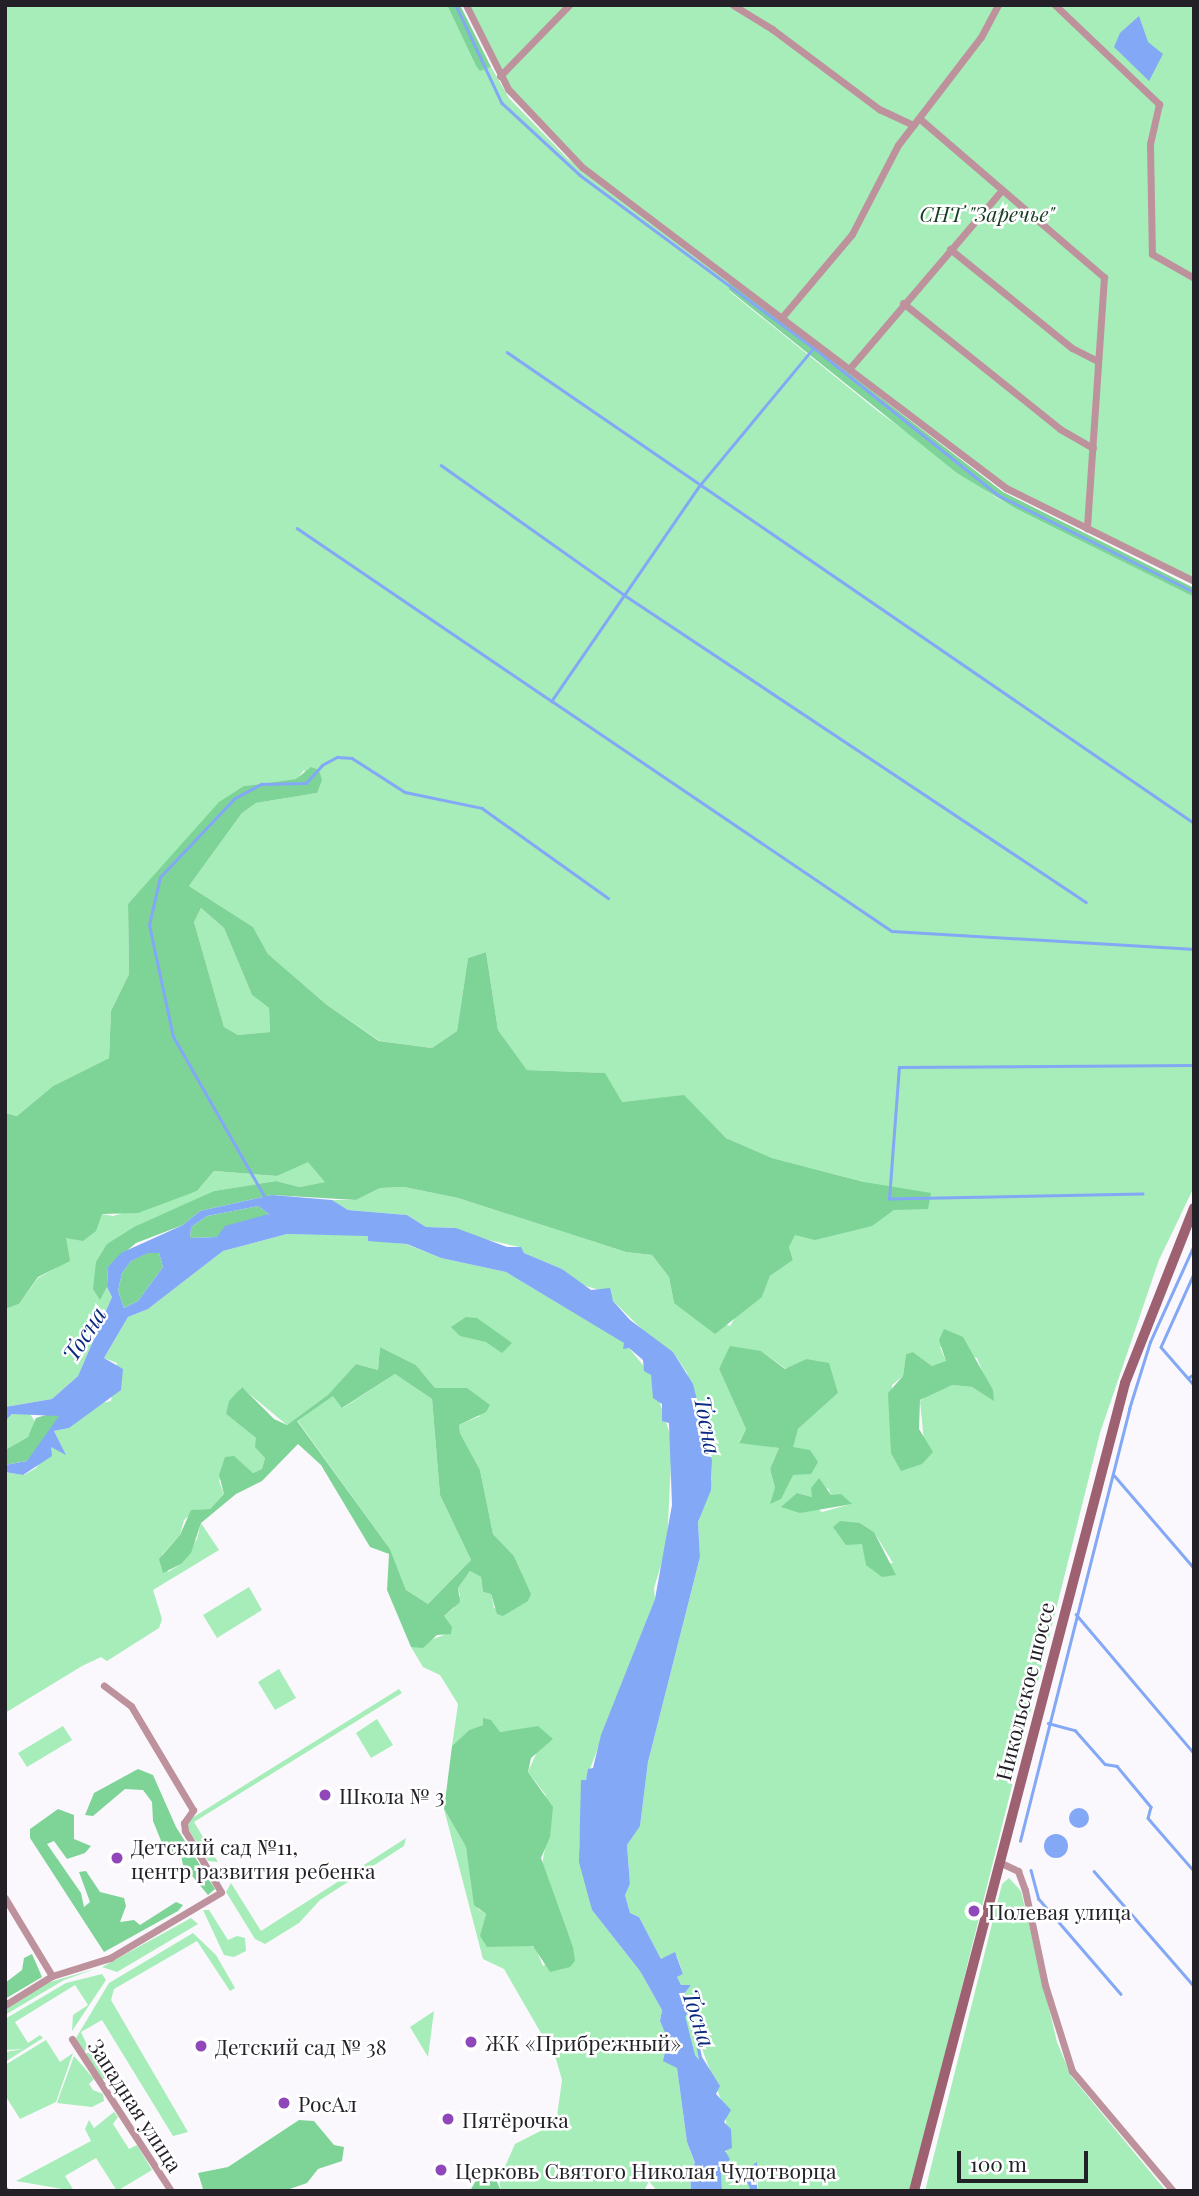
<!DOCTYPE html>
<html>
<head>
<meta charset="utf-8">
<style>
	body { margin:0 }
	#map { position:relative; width:1199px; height:2196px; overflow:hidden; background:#faf8fc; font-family:"Playfair Display",serif }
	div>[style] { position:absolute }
	.green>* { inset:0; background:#a6edb9 }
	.forest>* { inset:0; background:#7ed497 }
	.water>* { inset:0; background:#82a8f6 }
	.round { border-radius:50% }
	.stream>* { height:2.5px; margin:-1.25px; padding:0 1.25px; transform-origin:1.25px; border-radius:1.25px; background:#82a8f6 }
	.river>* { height:16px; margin:-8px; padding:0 8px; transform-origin:8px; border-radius:8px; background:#82a8f6 }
	.street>* { height:7px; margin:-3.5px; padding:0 3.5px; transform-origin:3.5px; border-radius:3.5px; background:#be929d }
	.secondary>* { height:10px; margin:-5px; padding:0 5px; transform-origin:5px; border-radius:5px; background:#9e6172 }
	.dots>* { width:19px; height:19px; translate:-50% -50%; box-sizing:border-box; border:4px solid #fff; border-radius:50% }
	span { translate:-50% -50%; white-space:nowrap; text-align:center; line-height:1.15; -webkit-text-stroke:5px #fff; paint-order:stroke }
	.park-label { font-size:21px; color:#163a22; font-style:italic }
	.street-label { font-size:21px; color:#242028 }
	.poi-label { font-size:21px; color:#242028 }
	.left { translate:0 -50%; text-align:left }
	.water-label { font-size:23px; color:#0a2981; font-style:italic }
	.frame { position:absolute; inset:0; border:7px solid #242028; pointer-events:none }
	.scale { position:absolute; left:957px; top:2151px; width:131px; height:32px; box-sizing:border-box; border:4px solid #242028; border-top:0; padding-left:9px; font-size:21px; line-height:24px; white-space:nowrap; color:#242028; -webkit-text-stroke:5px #fff; paint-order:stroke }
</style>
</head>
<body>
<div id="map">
	<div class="green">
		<div style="clip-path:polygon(evenodd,5px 5px,447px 5px,476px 66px,480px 70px,491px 67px,509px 98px,567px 158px,729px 281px,729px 291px,879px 412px,997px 498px,1194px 597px,1194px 1187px,1159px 1260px,1100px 1433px,911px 2191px,757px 2191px,759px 2169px,754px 2164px,749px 2169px,751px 2191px,722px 2191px,721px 2171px,729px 2141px,724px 2108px,695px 2030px,699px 2060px,679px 2046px,678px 2031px,689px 2010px,684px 1994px,691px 1985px,681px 1986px,677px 1977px,683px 1974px,677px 1956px,661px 1959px,639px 1917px,630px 1913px,625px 1895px,630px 1884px,627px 1845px,640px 1825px,648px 1762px,700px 1557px,698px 1522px,712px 1479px,712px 1460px,687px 1373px,673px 1352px,656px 1343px,603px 1291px,579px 1284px,562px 1269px,524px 1253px,520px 1247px,465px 1235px,456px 1228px,426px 1227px,407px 1215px,348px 1210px,332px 1200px,356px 1200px,380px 1188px,404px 1187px,458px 1198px,626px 1252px,652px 1255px,669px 1277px,674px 1303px,730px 1326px,738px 1313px,762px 1297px,770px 1276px,793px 1260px,789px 1247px,795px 1234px,871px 1226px,894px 1210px,916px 1207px,864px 1182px,772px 1158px,726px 1138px,684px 1096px,621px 1102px,604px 1073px,527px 1070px,498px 1030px,486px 952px,468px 958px,457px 1031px,432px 1048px,380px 1041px,327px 1005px,268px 954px,253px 927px,189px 886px,242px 813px,256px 803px,317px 793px,304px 770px,297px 779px,244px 786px,128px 904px,129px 974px,111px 1011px,109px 1058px,53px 1086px,17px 1116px,5px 1113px,5px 5px,940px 1347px,977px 1358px,994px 1400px,972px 1387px,952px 1385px,934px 1391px,920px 1401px,924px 1442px,891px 1453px,892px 1385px,903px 1376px,906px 1354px,913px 1352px,932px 1366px,940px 1365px,946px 1361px,940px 1347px,5px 5px,761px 1351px,786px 1369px,806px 1359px,838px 1393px,798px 1429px,775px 1488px,770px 1469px,779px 1448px,739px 1442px,746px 1429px,719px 1369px,761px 1351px,5px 5px,828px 1488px,831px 1495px,851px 1504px,822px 1512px,797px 1493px,812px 1497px,828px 1488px,5px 5px,860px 1523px,874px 1532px,893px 1563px,866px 1565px,860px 1523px)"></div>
		<div style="clip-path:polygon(466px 5px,1194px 5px,1194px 581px,1006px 488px,582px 167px,522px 108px)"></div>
		<div style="clip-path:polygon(201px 908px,224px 928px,252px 995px,269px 1008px,270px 1032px,238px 1035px,224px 1027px,194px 922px)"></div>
		<div style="clip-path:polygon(308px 1161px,326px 1182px,300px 1187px,276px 1181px,214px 1191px,107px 1244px,100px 1299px,107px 1287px,112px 1297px,78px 1376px,52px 1399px,5px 1407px,5px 1309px,19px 1304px,38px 1278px,56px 1268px,66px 1238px,102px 1214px,113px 1216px,197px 1191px,214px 1171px,277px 1176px)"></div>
		<div style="clip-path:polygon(287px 1234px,368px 1235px,368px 1240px,406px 1244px,441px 1258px,506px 1272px,625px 1343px,651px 1375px,672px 1441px,667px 1545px,654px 1588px,655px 1599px,583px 1787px,579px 1848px,592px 1910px,640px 1971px,662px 2010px,660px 2021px,668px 2040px,664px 2047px,677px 2068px,687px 2142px,695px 2164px,690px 2172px,691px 2191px,657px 2191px,649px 2181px,644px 2191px,501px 2191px,499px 2180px,515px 2144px,556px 2123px,562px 2080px,556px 2059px,504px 1969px,483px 1959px,444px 1809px,466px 1847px,478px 1909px,486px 1914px,483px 1926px,487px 1947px,529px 1944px,536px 1949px,543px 1966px,573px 1947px,542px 1865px,551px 1814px,545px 1794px,528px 1772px,536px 1754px,531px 1729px,499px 1732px,483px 1719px,483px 1725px,469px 1730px,452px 1746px,458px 1704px,440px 1675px,423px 1667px,411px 1647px,444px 1635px,444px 1616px,454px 1608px,460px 1595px,458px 1588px,470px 1571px,481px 1577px,483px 1592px,491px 1594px,494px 1608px,509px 1612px,522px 1604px,522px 1574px,514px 1556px,493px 1534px,480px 1470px,460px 1433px,459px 1425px,480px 1416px,450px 1388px,435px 1388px,416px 1365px,380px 1347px,378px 1370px,356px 1364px,329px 1395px,287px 1425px,241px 1387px,226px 1414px,256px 1438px,265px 1458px,262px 1469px,253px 1473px,238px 1460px,226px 1462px,219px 1481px,224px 1494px,210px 1509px,196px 1510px,184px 1520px,180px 1535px,162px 1555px,168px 1572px,181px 1564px,197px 1539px,201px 1523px,219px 1550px,153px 1590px,162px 1619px,159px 1628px,107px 1661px,101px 1657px,82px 1666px,5px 1713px,5px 1472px,24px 1475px,36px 1468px,51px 1446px,65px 1454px,54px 1431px,69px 1428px,97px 1404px,111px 1401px,117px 1363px,104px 1358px,128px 1317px,148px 1309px,223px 1251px)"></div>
		<div style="clip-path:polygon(395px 1374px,432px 1399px,440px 1495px,471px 1560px,428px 1604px,406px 1590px,390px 1549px,297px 1420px,333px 1395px,343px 1408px)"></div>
		<div style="clip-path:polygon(12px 1414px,30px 1414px,36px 1423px,28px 1437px,5px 1450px,5px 1421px)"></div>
		<div style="clip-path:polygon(249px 1587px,262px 1610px,217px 1638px,203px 1615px)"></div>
		<div style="clip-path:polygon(279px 1669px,296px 1698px,275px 1710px,258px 1682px)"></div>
		<div style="clip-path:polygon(399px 1689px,402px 1693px,194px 1822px,218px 1862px,208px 1861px,187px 1827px,192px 1818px)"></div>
		<div style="clip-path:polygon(377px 1719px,393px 1745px,371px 1758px,356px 1733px)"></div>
		<div style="clip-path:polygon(63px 1726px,72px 1740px,27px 1767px,18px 1753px)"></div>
		<div style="clip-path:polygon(406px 1838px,404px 1846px,320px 1900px,299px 1923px,265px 1944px,255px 1939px,226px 1892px,231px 1883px,261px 1931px)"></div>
		<div style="clip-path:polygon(1009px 1878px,1021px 1891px,1057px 2042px,1071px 2076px,1166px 2191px,925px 2191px,1002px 1884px)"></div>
		<div style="clip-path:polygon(203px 1910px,209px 1910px,228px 1940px,237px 1936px,245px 1938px,246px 1951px,234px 1957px,224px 1955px)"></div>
		<div style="clip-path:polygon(191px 1918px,198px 1924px,117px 1972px,102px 1967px)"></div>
		<div style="clip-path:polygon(193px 1933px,216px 1955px,235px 1988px,230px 1991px,197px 1941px,114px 1989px,111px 2000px,188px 2132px,173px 2136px,102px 2020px,81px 2032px,88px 2047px,83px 2053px,76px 2038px,109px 1983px)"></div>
		<div style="clip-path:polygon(95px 1969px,64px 1980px,5px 2015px,5px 2008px,43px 1984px)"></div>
		<div style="clip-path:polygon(102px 1974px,106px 1980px,72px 2031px,73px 2015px,88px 2005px,75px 1985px,15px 2022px,28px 2043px,40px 2035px,43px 2038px,5px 2062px,5px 2052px,24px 2049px,5px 2050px,5px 2019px,66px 1983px)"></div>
		<div style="clip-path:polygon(434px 2011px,428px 2057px,410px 2027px)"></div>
		<div style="clip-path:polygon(46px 2040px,60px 2062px,73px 2053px,56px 2102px,20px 2119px,5px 2095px,5px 2065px)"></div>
		<div style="clip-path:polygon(97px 2047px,114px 2075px,101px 2080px,84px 2055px)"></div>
		<div style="clip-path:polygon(74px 2056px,94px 2079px,89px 2084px,93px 2090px,103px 2094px,104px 2101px,92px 2107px,57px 2103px)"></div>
		<div style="clip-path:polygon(114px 2112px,118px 2117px,113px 2124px,129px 2149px,137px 2145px,152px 2170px,117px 2191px,96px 2158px,65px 2176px,74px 2191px,16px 2181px,91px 2141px,85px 2129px,89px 2120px,94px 2128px)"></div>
	</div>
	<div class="forest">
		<div style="clip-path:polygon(447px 5px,460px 5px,491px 67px,480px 71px,476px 66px)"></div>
		<div style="clip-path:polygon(729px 281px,1003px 492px,1194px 588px,1194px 597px,1015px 508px,957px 473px,729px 290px)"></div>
		<div style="clip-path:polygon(evenodd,311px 767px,319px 770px,322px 780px,317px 793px,256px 803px,242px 813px,189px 886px,253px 927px,268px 954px,327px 1005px,379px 1041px,432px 1048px,457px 1031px,468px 958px,486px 952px,498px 1030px,527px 1070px,605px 1073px,622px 1102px,684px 1095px,726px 1138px,772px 1158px,864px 1182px,931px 1193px,928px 1209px,894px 1210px,872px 1226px,815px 1240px,795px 1235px,789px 1247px,793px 1260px,770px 1276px,762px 1297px,715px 1334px,674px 1303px,669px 1277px,652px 1255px,626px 1252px,458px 1198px,404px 1187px,380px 1188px,356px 1200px,272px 1195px,200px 1211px,183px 1225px,136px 1243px,108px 1267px,107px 1287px,100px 1300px,93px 1289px,96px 1262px,107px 1244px,134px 1227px,214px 1191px,276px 1181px,300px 1187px,325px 1182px,308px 1162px,277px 1176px,214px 1171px,197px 1191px,138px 1213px,102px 1214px,96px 1231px,83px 1241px,66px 1238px,70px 1261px,38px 1277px,19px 1304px,5px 1309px,5px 1113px,17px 1116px,53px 1086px,109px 1058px,111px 1011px,129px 974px,128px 904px,219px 802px,244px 786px,296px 779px,311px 767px,201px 908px,224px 928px,252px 995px,269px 1008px,270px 1032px,238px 1035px,224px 1027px,194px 922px,201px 908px)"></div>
		<div style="clip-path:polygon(258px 1206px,269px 1214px,217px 1237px,190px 1238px,191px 1227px,207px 1216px)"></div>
		<div style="clip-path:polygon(147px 1253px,159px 1253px,163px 1267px,138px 1301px,124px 1308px,118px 1291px,122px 1273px,131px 1261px)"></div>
		<div style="clip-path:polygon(466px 1317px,477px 1318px,512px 1343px,502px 1353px,486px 1342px,460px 1336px,451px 1327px)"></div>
		<div style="clip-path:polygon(944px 1329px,963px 1337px,993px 1390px,994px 1401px,972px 1387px,952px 1385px,920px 1400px,919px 1429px,933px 1452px,922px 1464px,901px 1471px,891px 1453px,888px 1393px,903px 1376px,906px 1354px,913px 1352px,932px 1366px,946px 1361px,939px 1340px)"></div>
		<div style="clip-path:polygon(730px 1346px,761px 1351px,785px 1369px,806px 1359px,829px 1363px,838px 1393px,798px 1429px,793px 1447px,810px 1450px,818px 1462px,811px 1474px,793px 1475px,781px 1499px,770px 1504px,775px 1488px,770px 1469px,779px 1448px,739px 1443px,746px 1429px,719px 1369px)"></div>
		<div style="clip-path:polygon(evenodd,380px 1347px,416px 1365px,435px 1388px,467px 1388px,490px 1405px,486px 1412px,459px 1425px,460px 1433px,480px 1470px,493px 1534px,514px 1556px,531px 1594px,528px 1601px,503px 1616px,497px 1614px,491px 1594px,483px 1592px,481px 1577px,470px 1571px,458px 1588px,460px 1602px,444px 1616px,452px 1627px,451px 1634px,437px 1635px,423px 1648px,411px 1647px,387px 1590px,389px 1554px,370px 1547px,321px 1465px,298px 1444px,262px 1481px,236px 1494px,201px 1523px,191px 1553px,181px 1564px,163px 1573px,159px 1559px,180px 1535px,191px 1510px,210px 1509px,224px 1494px,219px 1475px,225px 1457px,234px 1456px,253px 1473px,262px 1469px,265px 1458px,255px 1447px,256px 1438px,226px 1414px,229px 1401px,242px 1387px,274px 1419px,287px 1425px,328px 1395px,356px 1364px,378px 1370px,380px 1347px,395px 1374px,432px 1399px,440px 1495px,471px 1560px,428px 1604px,406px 1590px,390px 1549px,297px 1421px,333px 1396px,342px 1408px,395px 1374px)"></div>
		<div style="clip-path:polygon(49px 1414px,59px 1416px,58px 1421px,35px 1452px,27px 1461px,5px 1465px,5px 1450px,28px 1437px,36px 1418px)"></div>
		<div style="clip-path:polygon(819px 1478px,831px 1495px,841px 1494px,852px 1504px,800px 1513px,781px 1507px,797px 1493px,812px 1497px,811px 1488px)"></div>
		<div style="clip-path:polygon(840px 1521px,860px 1523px,874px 1532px,896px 1575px,882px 1577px,866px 1565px,862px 1544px,846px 1545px,833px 1527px)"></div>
		<div style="clip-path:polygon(483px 1718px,491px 1720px,500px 1732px,538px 1726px,553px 1739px,531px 1758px,528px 1772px,553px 1807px,550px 1837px,541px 1858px,573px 1947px,575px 1961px,570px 1967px,550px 1972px,533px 1946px,487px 1947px,480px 1936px,486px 1914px,474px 1905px,466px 1847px,444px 1809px,452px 1746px,469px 1730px,483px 1725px)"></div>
		<div style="clip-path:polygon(138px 1769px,153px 1775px,176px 1827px,215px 1889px,208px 1895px,183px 1865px,180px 1850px,173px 1846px,173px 1853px,166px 1853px,153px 1821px,152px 1802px,143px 1790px,125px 1789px,93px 1816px,85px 1815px,94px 1793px)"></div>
		<div style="clip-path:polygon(58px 1809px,74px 1815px,74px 1839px,91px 1846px,85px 1853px,67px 1859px,54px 1841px,47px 1844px,81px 1893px,84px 1907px,90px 1902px,79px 1872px,86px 1871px,100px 1892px,124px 1898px,126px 1906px,120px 1922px,134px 1920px,140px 1925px,176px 1902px,183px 1905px,178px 1911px,104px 1952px,30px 1838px,30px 1829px)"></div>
		<div style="clip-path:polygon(32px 1954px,42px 1977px,5px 1999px,5px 1983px,22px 1970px,24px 1958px)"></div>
		<div style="clip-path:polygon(299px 2120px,314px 2121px,334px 2145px,344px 2147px,342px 2161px,318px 2169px,307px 2183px,284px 2191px,203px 2189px,198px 2173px,228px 2167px)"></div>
		<div style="clip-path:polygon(483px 2168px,492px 2170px,501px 2191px,470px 2191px)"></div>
	</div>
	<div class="water">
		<div style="clip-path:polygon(1139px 16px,1148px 42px,1163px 54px,1149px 81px,1114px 47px,1120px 33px)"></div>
		<div style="clip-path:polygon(evenodd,272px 1195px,332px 1200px,348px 1210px,407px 1215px,426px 1227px,456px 1228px,507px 1247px,521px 1247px,524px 1253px,562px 1269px,591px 1290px,610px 1288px,613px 1301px,630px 1320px,673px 1352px,693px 1384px,712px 1460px,711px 1490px,698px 1522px,700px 1557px,648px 1762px,640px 1826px,627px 1845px,630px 1884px,625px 1895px,630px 1913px,639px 1917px,661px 1959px,675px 1952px,683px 1974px,677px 1977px,681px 1985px,691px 1985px,684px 1994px,689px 2010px,678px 2031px,679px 2045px,683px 2052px,686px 2045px,699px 2060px,692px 2023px,695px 2024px,702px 2057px,720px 2086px,716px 2094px,731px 2110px,724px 2122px,731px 2129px,732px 2148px,725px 2151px,730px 2159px,721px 2171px,722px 2191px,691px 2191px,690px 2172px,695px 2163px,687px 2142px,677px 2068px,663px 2061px,668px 2040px,660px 2021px,662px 2010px,640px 1971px,592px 1910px,579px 1862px,581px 1780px,586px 1780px,588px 1769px,593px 1768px,601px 1735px,655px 1599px,672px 1505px,669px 1423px,662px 1421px,662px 1404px,653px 1398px,651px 1375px,644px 1371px,643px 1360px,629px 1348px,623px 1349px,624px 1343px,506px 1272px,441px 1258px,407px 1244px,368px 1241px,368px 1236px,287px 1234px,223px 1251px,148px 1309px,128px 1317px,104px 1358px,123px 1369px,121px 1390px,69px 1428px,54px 1431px,66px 1455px,51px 1447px,52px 1456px,23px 1475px,5px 1472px,5px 1465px,27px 1461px,59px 1416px,12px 1414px,5px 1421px,5px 1407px,52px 1399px,78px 1376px,112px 1297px,107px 1287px,108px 1267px,121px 1253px,183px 1225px,200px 1211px,272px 1195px,258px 1206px,269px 1214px,225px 1226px,217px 1237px,190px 1238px,191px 1227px,207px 1216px,258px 1206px,272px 1195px,148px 1253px,159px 1253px,163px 1267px,138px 1301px,124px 1308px,118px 1291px,122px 1273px,131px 1261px,148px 1253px)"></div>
		<div class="round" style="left:1069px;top:1808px;width:20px;height:20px"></div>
		<div class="round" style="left:1044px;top:1834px;width:24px;height:24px"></div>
		<div style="clip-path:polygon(757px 2162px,757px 2191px,751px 2191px,743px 2172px)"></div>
	</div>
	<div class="stream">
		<div style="left:456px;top:5px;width:108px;rotate:64.9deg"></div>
		<div style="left:502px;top:103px;width:106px;rotate:42.7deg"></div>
		<div style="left:580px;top:175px;width:291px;rotate:36.5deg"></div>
		<div style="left:814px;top:348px;width:180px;rotate:129.6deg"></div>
		<div style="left:699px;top:487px;width:260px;rotate:124.5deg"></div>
		<div style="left:552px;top:701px;width:410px;rotate:34.1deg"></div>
		<div style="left:892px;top:931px;width:303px;rotate:3.4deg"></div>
		<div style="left:814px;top:348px;width:236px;rotate:38.6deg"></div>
		<div style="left:998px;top:495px;width:219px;rotate:26.3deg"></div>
		<div style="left:507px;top:352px;width:833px;rotate:34.43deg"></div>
		<div style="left:441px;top:465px;width:223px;rotate:35.3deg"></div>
		<div style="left:623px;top:594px;width:556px;rotate:33.63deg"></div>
		<div style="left:297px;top:528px;width:308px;rotate:34.2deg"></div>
		<div style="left:1143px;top:1194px;width:254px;rotate:178.9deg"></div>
		<div style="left:889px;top:1199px;width:132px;rotate:-85.7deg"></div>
		<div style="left:899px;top:1067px;width:295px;rotate:-0.4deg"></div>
		<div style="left:265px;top:1198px;width:185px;rotate:-119.7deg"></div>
		<div style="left:173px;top:1037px;width:115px;rotate:-102.1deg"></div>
		<div style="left:149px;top:925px;width:49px;rotate:-77.1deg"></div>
		<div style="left:160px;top:877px;width:109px;rotate:-46.5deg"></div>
		<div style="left:235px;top:798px;width:30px;rotate:-28deg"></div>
		<div style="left:261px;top:784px;width:45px;rotate:-1.3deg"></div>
		<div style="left:306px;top:783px;width:24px;rotate:-48deg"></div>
		<div style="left:322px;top:765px;width:17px;rotate:-28deg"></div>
		<div style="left:337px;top:757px;width:15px;rotate:4deg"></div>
		<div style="left:352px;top:758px;width:63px;rotate:32.7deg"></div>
		<div style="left:405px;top:792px;width:79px;rotate:11.7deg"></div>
		<div style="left:482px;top:808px;width:155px;rotate:35.5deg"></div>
		<div style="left:1194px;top:1274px;width:80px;rotate:114.3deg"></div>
		<div style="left:1161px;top:1347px;width:50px;rotate:49deg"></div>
		<div style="left:1188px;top:1378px;width:7px;rotate:-34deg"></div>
		<div style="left:1114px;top:1475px;width:123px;rotate:49.3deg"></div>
		<div style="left:1076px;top:1614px;width:182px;rotate:49.7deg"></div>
		<div style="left:1048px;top:1723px;width:28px;rotate:15deg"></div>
		<div style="left:1075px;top:1730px;width:45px;rotate:48.6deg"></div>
		<div style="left:1105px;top:1764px;width:12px;rotate:9deg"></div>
		<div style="left:1117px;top:1766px;width:53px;rotate:50.3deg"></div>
		<div style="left:1151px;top:1807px;width:11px;rotate:105deg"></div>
		<div style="left:1148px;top:1818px;width:70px;rotate:49deg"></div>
		<div style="left:1020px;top:1841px;width:446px;rotate:-75.8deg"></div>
		<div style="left:1129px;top:1409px;width:70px;rotate:-72.6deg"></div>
		<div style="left:1150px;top:1342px;width:107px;rotate:-65.6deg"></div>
		<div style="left:1031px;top:1870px;width:30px;rotate:75deg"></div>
		<div style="left:1039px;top:1899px;width:125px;rotate:49.2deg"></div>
		<div style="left:1094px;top:1871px;width:152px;rotate:49deg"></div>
	</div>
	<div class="river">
		<div style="left:675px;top:2009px;width:61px;rotate:75.7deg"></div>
	</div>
	<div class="street">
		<div style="left:466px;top:5px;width:94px;rotate:63.4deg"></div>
		<div style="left:508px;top:89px;width:108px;rotate:46.5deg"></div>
		<div style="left:582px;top:167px;width:532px;rotate:37.13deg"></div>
		<div style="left:1006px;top:488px;width:210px;rotate:26.3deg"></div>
		<div style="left:733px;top:5px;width:46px;rotate:31.6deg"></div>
		<div style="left:772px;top:29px;width:134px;rotate:36.8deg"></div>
		<div style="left:879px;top:109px;width:38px;rotate:25deg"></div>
		<div style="left:1055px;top:5px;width:144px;rotate:43.6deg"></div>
		<div style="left:1159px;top:104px;width:41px;rotate:102.7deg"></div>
		<div style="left:1150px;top:144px;width:110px;rotate:89deg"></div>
		<div style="left:1152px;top:254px;width:48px;rotate:29.7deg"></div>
		<div style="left:500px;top:76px;width:99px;rotate:-45.8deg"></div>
		<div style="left:920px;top:119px;width:243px;rotate:40.7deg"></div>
		<div style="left:1104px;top:277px;width:252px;rotate:93.9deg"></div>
		<div style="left:950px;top:249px;width:157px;rotate:39.1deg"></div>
		<div style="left:1072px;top:348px;width:29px;rotate:27deg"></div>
		<div style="left:903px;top:303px;width:201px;rotate:38.7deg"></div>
		<div style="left:1060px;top:429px;width:38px;rotate:30deg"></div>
		<div style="left:783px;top:316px;width:107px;rotate:-49.9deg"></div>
		<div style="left:852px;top:234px;width:100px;rotate:-62.7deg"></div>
		<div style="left:898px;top:145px;width:136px;rotate:-52.5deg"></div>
		<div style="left:981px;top:37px;width:36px;rotate:-62deg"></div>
		<div style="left:850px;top:368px;width:233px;rotate:-49.5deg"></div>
		<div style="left:1001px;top:1863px;width:19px;rotate:25deg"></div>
		<div style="left:1018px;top:1871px;width:20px;rotate:70deg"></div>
		<div style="left:1025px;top:1890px;width:97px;rotate:78.1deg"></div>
		<div style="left:1045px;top:1985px;width:90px;rotate:72.6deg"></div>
		<div style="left:1072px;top:2071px;width:157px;rotate:49.9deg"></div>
		<div style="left:5px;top:1898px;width:91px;rotate:58.9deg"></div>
		<div style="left:5px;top:2005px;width:55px;rotate:-31.7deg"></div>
		<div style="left:52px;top:1976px;width:61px;rotate:-17.2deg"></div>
		<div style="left:110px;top:1958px;width:129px;rotate:-30.7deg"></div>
		<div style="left:221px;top:1892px;width:71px;rotate:-120.5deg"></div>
		<div style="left:185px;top:1831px;width:8px;rotate:-97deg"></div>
		<div style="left:184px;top:1823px;width:16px;rotate:-55deg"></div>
		<div style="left:193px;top:1810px;width:121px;rotate:-120.8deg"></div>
		<div style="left:131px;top:1706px;width:34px;rotate:-143deg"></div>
		<div style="left:72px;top:2039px;width:181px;rotate:56.9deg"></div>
		<div style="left:5px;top:2190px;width:1px;rotate:90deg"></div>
	</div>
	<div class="secondary">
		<div style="left:914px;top:2191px;width:835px;rotate:-75.36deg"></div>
		<div style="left:1125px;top:1383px;width:188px;rotate:-68.5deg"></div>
	</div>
	<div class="dots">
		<div style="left:325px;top:1795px;background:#8f47ba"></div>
		<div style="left:117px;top:1858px;background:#8f47ba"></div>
		<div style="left:974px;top:1911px;background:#8f47ba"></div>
		<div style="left:471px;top:2042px;background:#8f47ba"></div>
		<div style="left:201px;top:2046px;background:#8f47ba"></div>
		<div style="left:284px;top:2103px;background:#8f47ba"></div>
		<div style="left:448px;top:2119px;background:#8f47ba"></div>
		<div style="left:441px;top:2170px;background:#8f47ba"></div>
	</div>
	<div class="park-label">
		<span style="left:987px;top:213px">СНТ "Заречье"</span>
	</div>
	<div class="street-label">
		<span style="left:1024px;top:1691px;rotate:-76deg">Никольское шоссе</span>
		<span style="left:136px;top:2105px;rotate:57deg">Западная улица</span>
	</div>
	<div class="poi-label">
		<span class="left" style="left:339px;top:1795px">Школа № 3</span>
		<span class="left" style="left:131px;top:1858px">Детский сад №11,<br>центр развития ребенка</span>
		<span class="left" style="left:988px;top:1911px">Полевая улица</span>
		<span class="left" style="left:485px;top:2042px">ЖК «Прибрежный»</span>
		<span class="left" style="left:215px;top:2046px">Детский сад № 38</span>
		<span class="left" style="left:298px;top:2103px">РосАл</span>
		<span class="left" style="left:462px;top:2119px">Пятёрочка</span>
		<span class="left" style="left:455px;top:2170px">Церковь Святого Николая Чудотворца</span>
	</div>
	<div class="water-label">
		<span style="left:84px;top:1334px;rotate:-57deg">Тосна</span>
		<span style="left:708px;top:1425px;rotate:79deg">Тосна</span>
		<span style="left:699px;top:2018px;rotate:72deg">Тосна</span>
	</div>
	<div class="frame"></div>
	<div class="scale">100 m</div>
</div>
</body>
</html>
